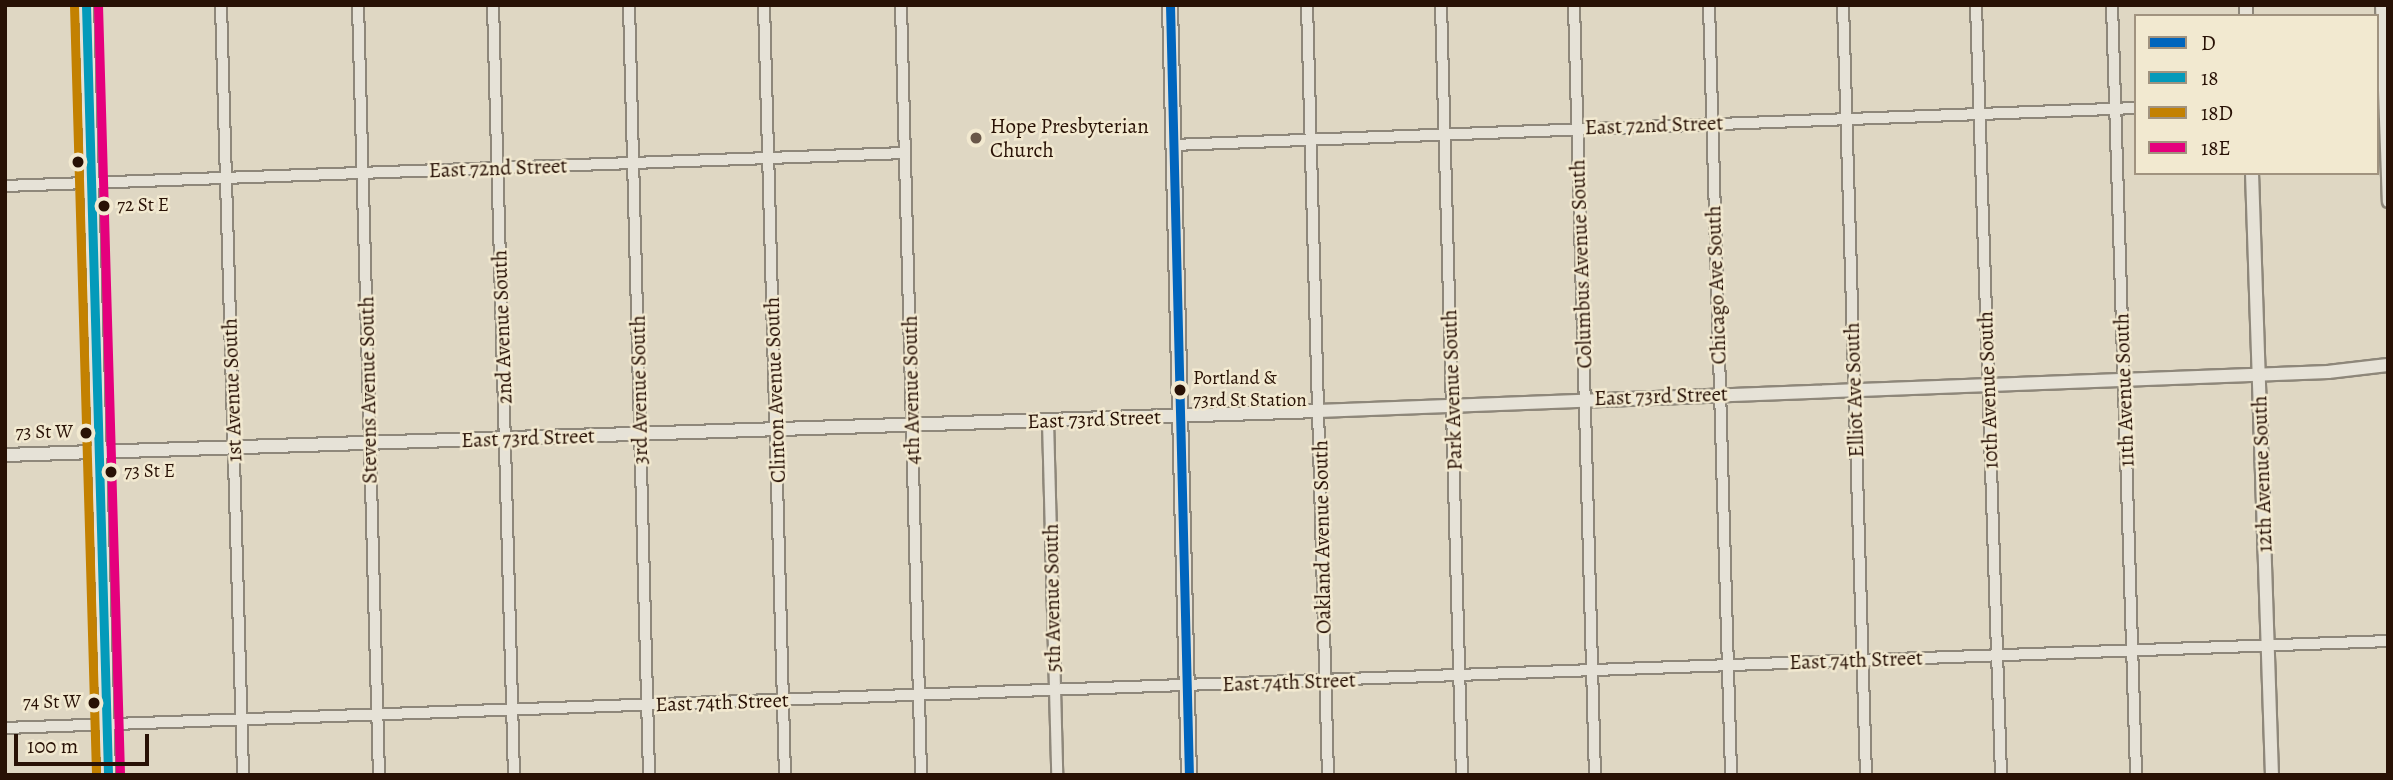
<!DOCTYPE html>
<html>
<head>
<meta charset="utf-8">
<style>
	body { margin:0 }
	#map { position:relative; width:2393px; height:780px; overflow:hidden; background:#dfd7c3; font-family:Alegreya,serif }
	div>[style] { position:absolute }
	.roads { filter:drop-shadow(2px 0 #8e877a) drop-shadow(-2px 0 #8e877a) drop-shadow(0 2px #8e877a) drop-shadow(0 -2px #8e877a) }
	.minor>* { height:10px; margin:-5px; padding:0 5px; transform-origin:5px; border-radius:5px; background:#e6e2d7 }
	.tertiary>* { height:12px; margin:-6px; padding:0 6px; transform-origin:6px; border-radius:6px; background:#e6e2d7 }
	.secondary>* { height:14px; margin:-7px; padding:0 7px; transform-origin:7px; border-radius:7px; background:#e6e2d7 }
	.bus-1>* { height:9px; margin:-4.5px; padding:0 4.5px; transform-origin:4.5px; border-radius:4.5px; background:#0065bd }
	.bus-2>* { height:9px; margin:-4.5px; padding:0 4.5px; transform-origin:4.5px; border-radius:4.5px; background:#049aba }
	.bus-3>* { height:9px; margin:-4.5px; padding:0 4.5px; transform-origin:4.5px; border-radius:4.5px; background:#c38101 }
	.bus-4>* { height:9px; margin:-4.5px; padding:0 4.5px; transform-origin:4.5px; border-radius:4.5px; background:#e5007d }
	.dots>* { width:19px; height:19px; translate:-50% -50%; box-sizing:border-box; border:4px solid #f2e9d0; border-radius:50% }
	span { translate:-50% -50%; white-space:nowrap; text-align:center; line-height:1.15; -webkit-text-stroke:5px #f2e9d0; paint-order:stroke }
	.bus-label { font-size:19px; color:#281105 }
	.left { translate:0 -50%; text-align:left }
	.right { translate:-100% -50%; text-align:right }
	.street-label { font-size:21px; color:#281105 }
	.poi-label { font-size:21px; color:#281105 }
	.frame { position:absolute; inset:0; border:7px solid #281105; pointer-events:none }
	.legend { position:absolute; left:2134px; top:14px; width:245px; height:161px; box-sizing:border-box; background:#f2e9d0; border:2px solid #a1937f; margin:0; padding:9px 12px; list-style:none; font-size:21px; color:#281105 }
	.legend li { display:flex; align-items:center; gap:14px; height:35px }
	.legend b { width:35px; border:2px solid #a1937f }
	.scale { position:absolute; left:14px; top:734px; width:135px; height:32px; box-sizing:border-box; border:4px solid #281105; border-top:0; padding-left:9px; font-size:21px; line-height:24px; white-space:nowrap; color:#281105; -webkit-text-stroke:5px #f2e9d0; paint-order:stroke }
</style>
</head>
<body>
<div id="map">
	<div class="roads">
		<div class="minor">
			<div style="left:221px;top:5px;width:770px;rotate:88.36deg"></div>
			<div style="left:358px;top:5px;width:770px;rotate:88.44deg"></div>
			<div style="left:493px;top:5px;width:770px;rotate:88.44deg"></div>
			<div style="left:629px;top:5px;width:770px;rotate:88.51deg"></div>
			<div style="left:764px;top:5px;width:770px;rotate:88.44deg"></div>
			<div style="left:901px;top:5px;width:770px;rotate:88.51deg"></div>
			<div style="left:1307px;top:5px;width:770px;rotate:88.44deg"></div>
			<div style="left:1441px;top:5px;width:770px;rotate:88.44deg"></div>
			<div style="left:1574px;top:5px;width:770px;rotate:88.44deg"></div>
			<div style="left:1709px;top:5px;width:770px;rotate:88.36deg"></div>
			<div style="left:1843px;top:5px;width:770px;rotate:88.29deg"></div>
			<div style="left:1976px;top:5px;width:770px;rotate:88.14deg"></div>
			<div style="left:2112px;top:5px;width:770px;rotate:88.21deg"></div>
			<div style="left:2381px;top:5px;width:197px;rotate:88deg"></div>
			<div style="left:1173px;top:145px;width:964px;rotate:-2.2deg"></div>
			<div style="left:5px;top:186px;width:901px;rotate:-2.1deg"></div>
			<div style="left:1048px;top:421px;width:354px;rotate:88.5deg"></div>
			<div style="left:5px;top:728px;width:2385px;rotate:-2.09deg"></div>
		</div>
		<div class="tertiary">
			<div style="left:2246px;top:5px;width:11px;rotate:90deg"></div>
			<div style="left:2252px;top:173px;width:602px;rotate:88.1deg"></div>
			<div style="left:5px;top:455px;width:1314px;rotate:-1.92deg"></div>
			<div style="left:1318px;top:411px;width:1011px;rotate:-2.21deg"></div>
			<div style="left:2328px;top:372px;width:60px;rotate:-6.7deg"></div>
		</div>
		<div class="secondary">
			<div style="left:86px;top:5px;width:770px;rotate:88.36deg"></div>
			<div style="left:1170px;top:5px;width:770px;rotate:88.59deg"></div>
		</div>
	</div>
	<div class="bus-1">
		<div style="left:1170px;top:5px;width:770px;rotate:88.59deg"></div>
	</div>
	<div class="bus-2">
		<div style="left:86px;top:5px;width:770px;rotate:88.36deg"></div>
	</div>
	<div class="bus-3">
		<div style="left:74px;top:5px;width:770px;rotate:88.36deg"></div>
	</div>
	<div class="bus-4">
		<div style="left:98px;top:5px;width:770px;rotate:88.36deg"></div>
	</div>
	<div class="dots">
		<div style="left:976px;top:138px;background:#685648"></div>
		<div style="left:78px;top:162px;background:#281105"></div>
		<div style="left:104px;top:206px;background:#281105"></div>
		<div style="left:1180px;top:390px;background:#281105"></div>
		<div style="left:86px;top:433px;background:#281105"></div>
		<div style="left:111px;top:472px;background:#281105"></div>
		<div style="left:94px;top:703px;background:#281105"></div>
	</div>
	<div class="bus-label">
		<span class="left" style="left:117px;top:206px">72 St E</span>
		<span class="left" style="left:1193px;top:390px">Portland &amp;<br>73rd St Station</span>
		<span class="right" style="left:73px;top:433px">73 St W</span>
		<span class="left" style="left:124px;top:472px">73 St E</span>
		<span class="right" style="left:81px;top:703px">74 St W</span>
	</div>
	<div class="street-label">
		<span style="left:1654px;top:125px;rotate:-2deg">East 72nd Street</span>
		<span style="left:498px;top:168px;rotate:-2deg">East 72nd Street</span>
		<span style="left:1581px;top:264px;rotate:-92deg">Columbus Avenue South</span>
		<span style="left:1716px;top:285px;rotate:-92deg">Chicago Ave South</span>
		<span style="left:502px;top:327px;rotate:-92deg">2nd Avenue South</span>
		<span style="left:232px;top:390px;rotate:-92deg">1st Avenue South</span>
		<span style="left:368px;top:390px;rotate:-91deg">Stevens Avenue South</span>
		<span style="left:639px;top:390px;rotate:-91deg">3rd Avenue South</span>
		<span style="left:775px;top:390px;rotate:-92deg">Clinton Avenue South</span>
		<span style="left:911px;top:390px;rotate:-91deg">4th Avenue South</span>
		<span style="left:1452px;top:390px;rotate:-92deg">Park Avenue South</span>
		<span style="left:1854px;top:390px;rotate:-92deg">Elliot Ave South</span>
		<span style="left:1988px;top:390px;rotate:-92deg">10th Avenue South</span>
		<span style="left:2124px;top:390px;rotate:-92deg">11th Avenue South</span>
		<span style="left:1661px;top:396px;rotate:-2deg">East 73rd Street</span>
		<span style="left:1094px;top:419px;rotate:-2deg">East 73rd Street</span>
		<span style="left:528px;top:438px;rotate:-2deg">East 73rd Street</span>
		<span style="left:2262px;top:474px;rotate:-92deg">12th Avenue South</span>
		<span style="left:1322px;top:537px;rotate:-91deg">Oakland Avenue South</span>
		<span style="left:1052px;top:598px;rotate:-91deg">5th Avenue South</span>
		<span style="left:1856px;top:660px;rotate:-2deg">East 74th Street</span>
		<span style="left:1289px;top:682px;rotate:-2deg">East 74th Street</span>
		<span style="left:722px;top:702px;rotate:-2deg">East 74th Street</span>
	</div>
	<div class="poi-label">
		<span class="left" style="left:990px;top:138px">Hope Presbyterian<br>Church</span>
	</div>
	<div class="frame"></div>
	<ul class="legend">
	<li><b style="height:9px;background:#0065bd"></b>D</li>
	<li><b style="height:9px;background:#049aba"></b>18</li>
	<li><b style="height:9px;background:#c38101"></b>18D</li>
	<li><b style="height:9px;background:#e5007d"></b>18E</li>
	</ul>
	<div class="scale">100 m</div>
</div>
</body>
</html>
